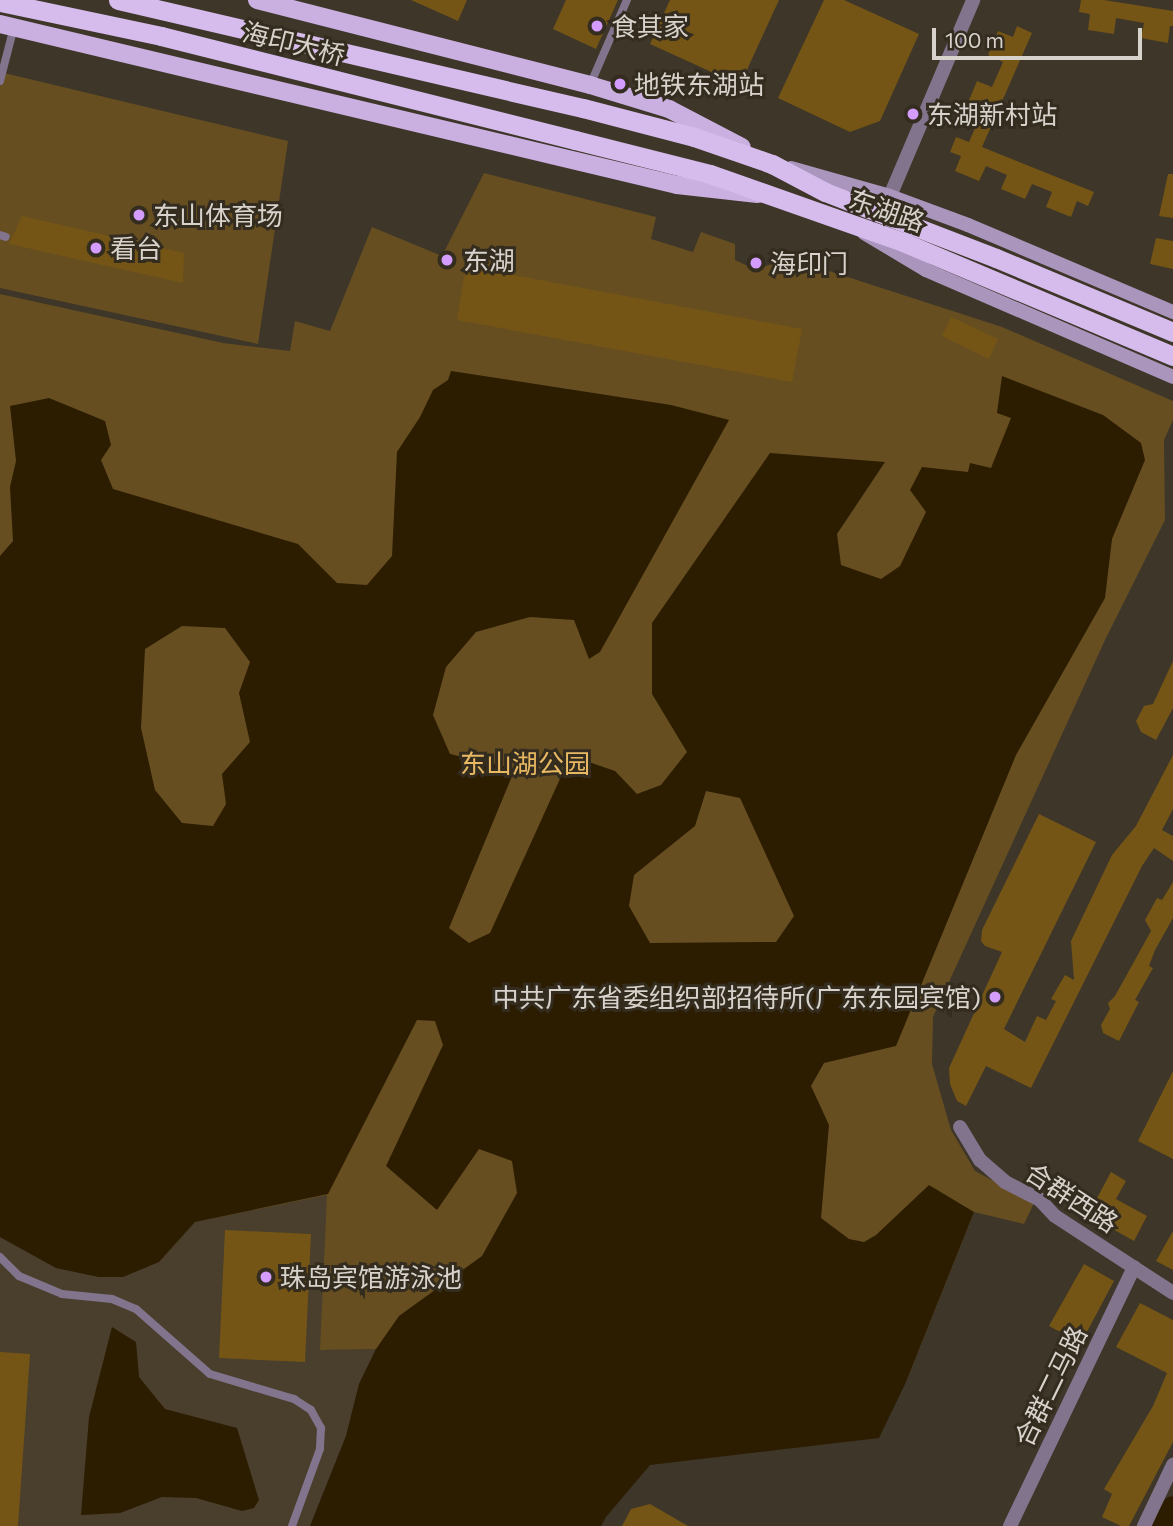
<!DOCTYPE html>
<html>
<head>
<meta charset="utf-8">
<style>
	body { margin:0 }
	#map { position:relative; width:1173px; height:1526px; overflow:hidden; background:#3d3629; font-family:Commissioner,"Noto Sans SC",sans-serif }
	div>[style] { position:absolute }
	.built>* { inset:0; background:#493f2c }
	.green>* { inset:0; background:#664e21 }
	.water>* { inset:0; background:#2c1c00 }
	.river>* { height:24px; margin:-12px; padding:0 12px; transform-origin:12px; border-radius:12px; background:#2c1c00 }
	.building>* { inset:0; background:#745515 }
	.service>* { height:8px; margin:-4px; padding:0 4px; transform-origin:4px; border-radius:4px; background:#81748c }
	.minor>* { height:14px; margin:-7px; padding:0 7px; transform-origin:7px; border-radius:7px; background:#81748c }
	.tertiary>* { height:14px; margin:-7px; padding:0 7px; transform-origin:7px; border-radius:7px; background:#81748c }
	.secondary>* { height:14px; margin:-7px; padding:0 7px; transform-origin:7px; border-radius:7px; background:#aa95bc }
	.primary>* { height:18px; margin:-9px; padding:0 9px; transform-origin:9px; border-radius:9px; background:#caafe1 }
	.trunk>* { height:19px; margin:-9.5px; padding:0 9.5px; transform-origin:9.5px; border-radius:9.5px; background:#d6bced }
	.trunk-bridge>* { height:19px; margin:-9.5px; padding:0 9.5px; transform-origin:9.5px; border-radius:9.5px; background:#d6bced }
	.dots>* { width:19px; height:19px; translate:-50% -50%; box-sizing:border-box; border:4px solid #332c1f; border-radius:50% }
	span { translate:-50% -50%; white-space:nowrap; text-align:center; line-height:1.15; -webkit-text-stroke:6px #332c1f; paint-order:stroke }
	.poi-label { font-size:26px; color:#d7d2cb }
	.left { translate:0 -50%; text-align:left }
	.right { translate:-100% -50%; text-align:right }
	.street-label { font-size:26px; color:#d7d2cb }
	.park-label { font-size:26px; color:#e8b962 }
	.scale { position:absolute; left:932px; top:28px; width:210px; height:32px; box-sizing:border-box; border:4px solid #d7d2cb; border-top:0; padding-left:9px; font-size:21px; line-height:24px; white-space:nowrap; color:#d7d2cb; -webkit-text-stroke:5px #332c1f; paint-order:stroke }
</style>
</head>
<body>
<div id="map">
	<div class="built">
		<div style="clip-path:polygon(328px 1194px,321px 1350px,376px 1349px,359px 1384px,346px 1436px,310px 1526px,0 1526px,0 1237px,56px 1268px,99px 1277px,159px 1262px,195px 1222px)"></div>
	</div>
	<div class="green">
		<div style="clip-path:polygon(0 72px,288px 141px,258px 344px,0 288px)"></div>
		<div style="clip-path:polygon(484px 173px,656px 217px,651px 239px,693px 252px,701px 232px,735px 244px,735px 260px,754px 269px,792px 259px,1002px 327px,1173px 401px,1173px 420px,1164px 440px,1165px 520px,1105px 640px,933px 1017px,932px 1064px,951px 1130px,975px 1171px,1034px 1203px,1024px 1224px,974px 1212px,906px 1382px,376px 1349px,320px 1350px,327px 1195px,195px 1222px,159px 1262px,0 1237px,0 294px,223px 343px,290px 351px,295px 321px,330px 331px,372px 227px,442px 256px)"></div>
	</div>
	<div class="water">
		<div style="clip-path:polygon(evenodd,451px 371px,671px 405px,729px 420px,600px 652px,589px 659px,574px 620px,530px 617px,476px 632px,446px 667px,433px 715px,450px 754px,515px 769px,449px 928px,469px 943px,490px 933px,564px 770px,583px 760px,615px 771px,637px 794px,661px 785px,687px 752px,652px 694px,652px 623px,770px 453px,885px 462px,837px 534px,841px 565px,881px 579px,900px 566px,926px 512px,910px 490px,922px 467px,968px 472px,970px 463px,991px 468px,1011px 418px,997px 413px,1002px 376px,1103px 415px,1141px 443px,1145px 460px,1112px 539px,1105px 598px,1016px 755px,896px 1046px,824px 1063px,811px 1086px,829px 1125px,821px 1218px,849px 1239px,864px 1242px,876px 1235px,929px 1185px,974px 1212px,906px 1382px,879px 1438px,650px 1465px,606px 1517px,601px 1526px,310px 1526px,346px 1436px,359px 1384px,376px 1349px,399px 1316px,482px 1256px,517px 1193px,512px 1161px,479px 1149px,437px 1210px,386px 1166px,443px 1045px,435px 1021px,417px 1020px,328px 1194px,195px 1222px,159px 1262px,123px 1277px,99px 1277px,56px 1268px,0 1237px,0 556px,13px 541px,10px 487px,16px 461px,10px 406px,49px 398px,105px 421px,111px 445px,101px 460px,113px 489px,298px 544px,337px 583px,367px 585px,392px 556px,397px 452px,420px 417px,433px 390px,448px 380px,451px 371px,182px 626px,225px 628px,250px 662px,239px 693px,250px 742px,222px 774px,226px 804px,213px 826px,182px 823px,155px 790px,141px 728px,145px 649px,182px 626px,451px 371px,706px 791px,740px 798px,794px 916px,776px 942px,650px 943px,629px 906px,634px 875px,695px 826px,706px 791px)"></div>
		<div style="clip-path:polygon(112px 1327px,136px 1342px,139px 1377px,165px 1409px,237px 1428px,259px 1500px,254px 1508px,242px 1511px,196px 1498px,162px 1497px,120px 1513px,81px 1515px,89px 1417px)"></div>
	</div>
	<div class="river">
		<div style="left:1164px;top:1526px;width:20px;rotate:-63deg"></div>
	</div>
	<div class="building">
		<div style="clip-path:polygon(411px 0,467px 0,458px 21px)"></div>
		<div style="clip-path:polygon(566px 0,618px 0,596px 49px,553px 29px)"></div>
		<div style="clip-path:polygon(670px 0,779px 0,740px 85px,650px 44px)"></div>
		<div style="clip-path:polygon(824px 0,844px 0,919px 34px,880px 121px,850px 132px,778px 98px)"></div>
		<div style="clip-path:polygon(1081px 0,1104px 0,1173px 11px,1173px 26px,1170px 26px,1168px 43px,1141px 38px,1144px 23px,1116px 18px,1114px 34px,1088px 30px,1090px 14px,1079px 12px)"></div>
		<div style="clip-path:polygon(1017px 26px,1032px 33px,982px 147px,1094px 192px,1088px 206px,1077px 201px,1071px 217px,1046px 207px,1052px 192px,1032px 184px,1025px 199px,1001px 189px,1007px 175px,986px 166px,979px 181px,955px 171px,961px 156px,950px 152px,956px 137px,969px 142px,982px 112px,967px 105px,977px 81px,992px 87px,1003px 62px,988px 55px,998px 31px,1013px 37px)"></div>
		<div style="clip-path:polygon(1168px 174px,1173px 174px,1173px 218px,1159px 216px)"></div>
		<div style="clip-path:polygon(22px 216px,184px 253px,183px 283px,9px 244px)"></div>
		<div style="clip-path:polygon(1156px 238px,1173px 241px,1173px 269px,1150px 264px)"></div>
		<div style="clip-path:polygon(466px 266px,802px 329px,792px 382px,457px 320px)"></div>
		<div style="clip-path:polygon(951px 317px,998px 339px,989px 359px,942px 336px)"></div>
		<div style="clip-path:polygon(1173px 661px,1173px 708px,1156px 740px,1141px 732px,1136px 721px,1144px 706px,1153px 704px)"></div>
		<div style="clip-path:polygon(1173px 755px,1173px 809px,1162px 830px,1173px 836px,1173px 861px,1154px 848px,1142px 866px,1031px 1088px,986px 1066px,966px 1106px,957px 1101px,950px 1084px,949px 1068px,1002px 952px,985px 946px,981px 941px,982px 930px,1039px 814px,1096px 842px,1004px 1029px,1025px 1042px,1037px 1016px,1046px 1020px,1056px 1001px,1051px 999px,1065px 975px,1074px 980px,1071px 941px,1112px 855px,1136px 826px)"></div>
		<div style="clip-path:polygon(1173px 882px,1173px 918px,1155px 950px,1149px 966px,1153px 968px,1135px 1000px,1139px 1002px,1119px 1041px,1103px 1033px,1101px 1025px,1110px 1009px,1108px 1003px,1115px 996px,1151px 931px,1145px 920px,1157px 898px,1162px 900px)"></div>
		<div style="clip-path:polygon(1173px 1071px,1173px 1159px,1138px 1141px)"></div>
		<div style="clip-path:polygon(1111px 1172px,1126px 1181px,1116px 1199px,1147px 1216px,1134px 1241px,1088px 1215px)"></div>
		<div style="clip-path:polygon(225px 1230px,311px 1234px,305px 1362px,219px 1358px)"></div>
		<div style="clip-path:polygon(1173px 1231px,1173px 1270px,1156px 1261px)"></div>
		<div style="clip-path:polygon(1084px 1264px,1114px 1281px,1081px 1343px,1049px 1326px)"></div>
		<div style="clip-path:polygon(1140px 1303px,1173px 1320px,1173px 1442px,1129px 1526px,1121px 1526px,1102px 1517px,1112px 1494px,1104px 1489px,1153px 1406px,1167px 1373px,1116px 1347px)"></div>
		<div style="clip-path:polygon(0 1352px,30px 1354px,18px 1526px,0 1526px)"></div>
		<div style="clip-path:polygon(650px 1504px,688px 1526px,622px 1526px,631px 1509px)"></div>
	</div>
	<div class="service">
		<div style="left:0;top:81px;width:56px;rotate:-75.5deg"></div>
		<div style="left:590px;top:85px;width:93px;rotate:-66.5deg"></div>
		<div style="left:0;top:235px;width:6px;rotate:18deg"></div>
		<div style="left:0;top:1257px;width:27px;rotate:45deg"></div>
		<div style="left:19px;top:1276px;width:47px;rotate:22.7deg"></div>
		<div style="left:62px;top:1294px;width:50px;rotate:5.7deg"></div>
		<div style="left:112px;top:1299px;width:26px;rotate:23deg"></div>
		<div style="left:136px;top:1309px;width:98px;rotate:41.3deg"></div>
		<div style="left:210px;top:1374px;width:88px;rotate:16.6deg"></div>
		<div style="left:294px;top:1399px;width:20px;rotate:33deg"></div>
		<div style="left:311px;top:1410px;width:21px;rotate:61deg"></div>
		<div style="left:321px;top:1428px;width:21px;rotate:93deg"></div>
		<div style="left:320px;top:1449px;width:82px;rotate:110deg"></div>
	</div>
	<div class="minor">
		<div style="left:960px;top:1127px;width:39px;rotate:59deg"></div>
		<div style="left:980px;top:1160px;width:33px;rotate:41deg"></div>
		<div style="left:1005px;top:1182px;width:38px;rotate:27deg"></div>
		<div style="left:1039px;top:1199px;width:23px;rotate:47deg"></div>
		<div style="left:1055px;top:1216px;width:141px;rotate:33.1deg"></div>
		<div style="left:1010px;top:1526px;width:287px;rotate:-64.4deg"></div>
		<div style="left:1144px;top:1526px;width:68px;rotate:-64.6deg"></div>
	</div>
	<div class="tertiary">
		<div style="left:890px;top:196px;width:213px;rotate:-67deg"></div>
	</div>
	<div class="secondary">
		<div style="left:791px;top:168px;width:103px;rotate:15.8deg"></div>
		<div style="left:890px;top:196px;width:83px;rotate:20.4deg"></div>
		<div style="left:968px;top:225px;width:223px;rotate:23deg"></div>
		<div style="left:864px;top:233px;width:72px;rotate:30.8deg"></div>
		<div style="left:926px;top:270px;width:269px;rotate:23.4deg"></div>
	</div>
	<div class="primary">
		<div style="left:257px;top:0;width:344px;rotate:14.3deg"></div>
		<div style="left:590px;top:85px;width:83px;rotate:16.9deg"></div>
		<div style="left:669px;top:109px;width:82px;rotate:27.5deg"></div>
		<div style="left:0;top:24px;width:696px;rotate:13.38deg"></div>
		<div style="left:677px;top:185px;width:81px;rotate:6.4deg"></div>
	</div>
	<div class="trunk">
		<div style="left:583px;top:108px;width:115px;rotate:14.6deg"></div>
		<div style="left:694px;top:137px;width:83px;rotate:19.1deg"></div>
		<div style="left:772px;top:164px;width:60px;rotate:27.8deg"></div>
		<div style="left:825px;top:192px;width:183px;rotate:21.1deg"></div>
		<div style="left:996px;top:258px;width:192px;rotate:22.7deg"></div>
		<div style="left:575px;top:140px;width:139px;rotate:14.1deg"></div>
		<div style="left:710px;top:174px;width:205px;rotate:19.4deg"></div>
		<div style="left:903px;top:242px;width:293px;rotate:22.9deg"></div>
	</div>
	<div class="trunk-bridge">
		<div style="left:118px;top:0;width:477px;rotate:13.1deg"></div>
		<div style="left:0;top:2px;width:165px;rotate:11.9deg"></div>
		<div style="left:161px;top:36px;width:427px;rotate:14.1deg"></div>
	</div>
	<div class="dots">
		<div style="left:597px;top:26px;background:#d39cfd"></div>
		<div style="left:620px;top:84px;background:#d39cfd"></div>
		<div style="left:913px;top:114px;background:#d39cfd"></div>
		<div style="left:139px;top:215px;background:#d39cfd"></div>
		<div style="left:96px;top:248px;background:#d39cfd"></div>
		<div style="left:447px;top:260px;background:#d39cfd"></div>
		<div style="left:756px;top:263px;background:#d39cfd"></div>
		<div style="left:995px;top:997px;background:#d39cfd"></div>
		<div style="left:266px;top:1277px;background:#d39cfd"></div>
	</div>
	<div class="poi-label">
		<span class="left" style="left:611px;top:26px">食其家</span>
		<span class="left" style="left:634px;top:84px">地铁东湖站</span>
		<span class="left" style="left:927px;top:114px">东湖新村站</span>
		<span class="left" style="left:153px;top:215px">东山体育场</span>
		<span class="left" style="left:110px;top:248px">看台</span>
		<span class="left" style="left:463px;top:260px">东湖</span>
		<span class="left" style="left:770px;top:263px">海印门</span>
		<span class="right" style="left:981px;top:997px">中共广东省委组织部招待所(广东东园宾馆)</span>
		<span class="left" style="left:280px;top:1277px">珠岛宾馆游泳池</span>
	</div>
	<div class="street-label">
		<span style="left:294px;top:43px;rotate:14deg">海印大桥</span>
		<span style="left:887px;top:210px;rotate:19deg">东湖路</span>
		<span style="left:1072px;top:1197px;rotate:33deg">合群西路</span>
		<span style="left:1050px;top:1386px;rotate:-64deg">合群二马路</span>
	</div>
	<div class="park-label">
		<span style="left:525px;top:763px">东山湖公园</span>
	</div>
	<div class="scale">100 m</div>
</div>
</body>
</html>
